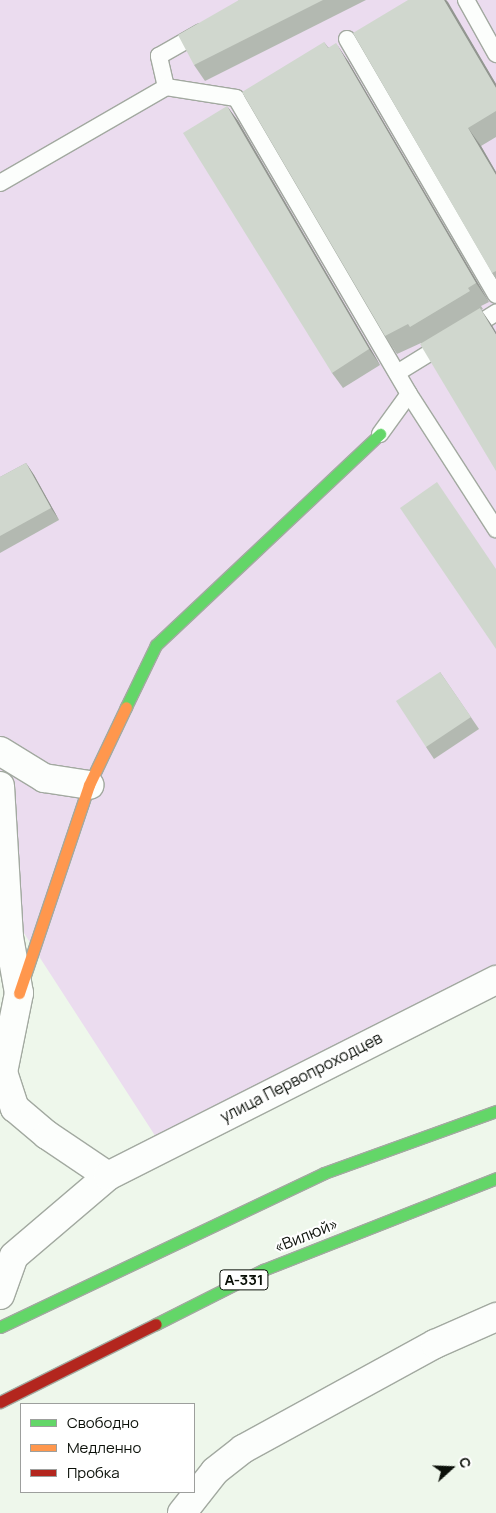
<!DOCTYPE html>
<html>
<head>
<meta charset="utf-8">
<style>
	body { margin:0 }
	#map { position:relative; width:496px; height:1513px; overflow:hidden; background:#eef7eb; font-family:Manrope,sans-serif }
	div>[style] { position:absolute }
	.green>* { inset:0; background:#ebdcef }
	.roads { filter:drop-shadow(1px 0 #a2a9a0) drop-shadow(-1px 0 #a2a9a0) drop-shadow(0 1px #a2a9a0) drop-shadow(0 -1px #a2a9a0) }
	.lane>* { height:16px; margin:-8px; padding:0 8px; transform-origin:8px; border-radius:8px; background:#fcfefc }
	.street>* { height:28px; margin:-14px; padding:0 14px; transform-origin:14px; border-radius:14px; background:#fcfefc }
	.fast>* { height:11px; margin:-5.5px; padding:0 5.5px; transform-origin:5.5px; border-radius:5.5px; background:#63d668 }
	.slow>* { height:11px; margin:-5.5px; padding:0 5.5px; transform-origin:5.5px; border-radius:5.5px; background:#ff974d }
	.jam>* { height:11px; margin:-5.5px; padding:0 5.5px; transform-origin:5.5px; border-radius:5.5px; background:#b3261e }
	.wall>* { inset:0; background:#b3b9b1 }
	.shaded-wall>* { inset:0; background:#929690 }
	.building>* { inset:0; background:#d0d7ce }
	span { translate:-50% -50%; white-space:nowrap; text-align:center; line-height:1.15; -webkit-text-stroke:4px #fff; paint-order:stroke }
	.shield-label span { padding:1px 4px; background:#fff; border:1px solid; border-radius:4px; -webkit-text-stroke-width:0 }
	.shield-label { font-size:15px; color:#0b1009; font-weight:700 }
	.street-label { font-size:16px; color:#0b1009 }
	.legend { position:absolute; left:20px; top:1403px; width:175px; height:90px; box-sizing:border-box; background:#fff; border:1px solid #9d9f9d; margin:0; padding:6px 9px; list-style:none; font-size:15px; color:#0b1009 }
	.legend li { display:flex; align-items:center; gap:10px; height:25px }
	.legend b { width:25px; border:1px solid #9d9f9d }
	.north { position:absolute; left:426px; top:1443px; width:50px; height:50px; -webkit-text-stroke:4px #fff; paint-order:stroke; rotate:70deg; font-size:14px; font-weight:700; line-height:20px; text-align:center; color:#0b1009 }
	.north::after { content:''; display:block; margin:auto; width:18px; height:22px; background:#0b1009; clip-path:polygon(50% 0,100% 100%,50% 72%,0 100%) }
</style>
</head>
<body>
<div id="map">
	<div class="green">
		<div style="clip-path:polygon(0 0,496px 0,496px 985px,165px 1151px,9px 910px,0 912px)"></div>
	</div>
	<div class="roads">
		<div class="lane">
			<div style="left:466px;top:0;width:62px;rotate:60.9deg"></div>
			<div style="left:347px;top:39px;width:296px;rotate:59.8deg"></div>
			<div style="left:166px;top:87px;width:32px;rotate:-103deg"></div>
			<div style="left:159px;top:56px;width:48px;rotate:-29.7deg"></div>
			<div style="left:0;top:183px;width:192px;rotate:-30deg"></div>
			<div style="left:166px;top:87px;width:71px;rotate:8.9deg"></div>
			<div style="left:236px;top:98px;width:343px;rotate:59.7deg"></div>
			<div style="left:470px;top:329px;width:31px;rotate:-32deg"></div>
			<div style="left:397px;top:373px;width:55px;rotate:-31.7deg"></div>
			<div style="left:380px;top:434px;width:49px;rotate:-54.1deg"></div>
			<div style="left:409px;top:394px;width:161px;rotate:57.2deg"></div>
		</div>
		<div class="street">
			<div style="left:0;top:751px;width:52px;rotate:31.5deg"></div>
			<div style="left:44px;top:778px;width:46px;rotate:8.8deg"></div>
			<div style="left:0;top:786px;width:151px;rotate:86.6deg"></div>
			<div style="left:9px;top:937px;width:57px;rotate:79.9deg"></div>
			<div style="left:19px;top:993px;width:81px;rotate:101.4deg"></div>
			<div style="left:3px;top:1072px;width:38px;rotate:72deg"></div>
			<div style="left:15px;top:1108px;width:42px;rotate:40.2deg"></div>
			<div style="left:47px;top:1135px;width:73px;rotate:33.9deg"></div>
			<div style="left:0;top:1295px;width:41px;rotate:-70.3deg"></div>
			<div style="left:14px;top:1256px;width:123px;rotate:-40.4deg"></div>
			<div style="left:108px;top:1176px;width:435px;rotate:-26.8deg"></div>
			<div style="left:182px;top:1513px;width:53px;rotate:-51.8deg"></div>
			<div style="left:215px;top:1471px;width:36px;rotate:-38deg"></div>
			<div style="left:243px;top:1449px;width:219px;rotate:-28.7deg"></div>
			<div style="left:435px;top:1344px;width:67px;rotate:-23.9deg"></div>
		</div>
		<div class="fast">
			<div style="left:126px;top:707px;width:69px;rotate:-64.2deg"></div>
			<div style="left:156px;top:645px;width:308px;rotate:-43.3deg"></div>
			<div style="left:156px;top:1324px;width:120px;rotate:-26.8deg"></div>
			<div style="left:263px;top:1270px;width:251px;rotate:-21.5deg"></div>
			<div style="left:0;top:1327px;width:359px;rotate:-25.4deg"></div>
			<div style="left:324px;top:1173px;width:183px;rotate:-19.8deg"></div>
		</div>
		<div class="slow">
			<div style="left:19px;top:993px;width:219px;rotate:-71.4deg"></div>
			<div style="left:89px;top:785px;width:86px;rotate:-64.6deg"></div>
		</div>
		<div class="jam">
			<div style="left:0;top:1402px;width:174px;rotate:-26.6deg"></div>
		</div>
	</div>
	<div class="wall">
		<div style="clip-path:polygon(239px 0,366px 0,205px 81px,194px 65px)"></div>
		<div style="clip-path:polygon(408px 0,446px 0,496px 84px,496px 137px,481px 146px,496px 172px,496px 279px,492px 273px)"></div>
		<div style="clip-path:polygon(324px 42px,328px 47px,348px 61px,489px 302px,481px 306px,483px 309px,481px 310px,493px 327px,422px 344px,421px 343px,397px 354px,385px 336px)"></div>
		<div style="clip-path:polygon(227px 106px,238px 121px,380px 365px,343px 388px,332px 373px)"></div>
		<div style="clip-path:polygon(26px 463px,34px 475px,59px 520px,0 553px,0 477px)"></div>
		<div style="clip-path:polygon(440px 672px,479px 729px,434px 759px,426px 747px)"></div>
	</div>
	<div class="shaded-wall">
		<div style="clip-path:polygon(444px 0,446px 0,448px 2px,496px 84px,496px 88px)"></div>
		<div style="clip-path:polygon(336px 43px,348px 61px,489px 302px,476px 283px)"></div>
		<div style="clip-path:polygon(227px 106px,238px 121px,380px 365px,369px 349px)"></div>
		<div style="clip-path:polygon(468px 128px,481px 146px,496px 172px,496px 175px)"></div>
		<div style="clip-path:polygon(480px 308px,493px 327px,496px 332px,496px 335px)"></div>
		<div style="clip-path:polygon(26px 463px,34px 475px,59px 520px,51px 508px)"></div>
	</div>
	<div class="building">
		<div style="clip-path:polygon(239px 0,323px 0,194px 65px,178px 35px)"></div>
		<div style="clip-path:polygon(408px 0,444px 0,496px 88px,496px 111px,468px 128px,496px 175px,496px 271px,492px 273px,353px 33px)"></div>
		<div style="clip-path:polygon(324px 42px,328px 48px,336px 43px,476px 283px,468px 288px,470px 291px,410px 327px,408px 324px,385px 336px,242px 92px)"></div>
		<div style="clip-path:polygon(227px 106px,369px 349px,332px 373px,183px 133px)"></div>
		<div style="clip-path:polygon(480px 308px,496px 335px,496px 471px,420px 344px)"></div>
		<div style="clip-path:polygon(26px 463px,51px 508px,0 536px,0 477px)"></div>
		<div style="clip-path:polygon(437px 482px,496px 569px,496px 649px,400px 508px)"></div>
		<div style="clip-path:polygon(440px 672px,471px 717px,426px 747px,396px 701px)"></div>
	</div>
	<div class="shield-label">
		<span style="left:244px;top:1280px">А-331</span>
	</div>
	<div class="street-label">
		<span style="left:301px;top:1077px;rotate:-27deg">улица Первопроходцев</span>
		<span style="left:306px;top:1235px;rotate:-22deg">«Вилюй»</span>
	</div>
	<ul class="legend">
	<li><b style="height:6px;background:#63d668"></b>Свободно</li>
	<li><b style="height:6px;background:#ff974d"></b>Медленно</li>
	<li><b style="height:6px;background:#b3261e"></b>Пробка</li>
	</ul>
	<div class="north">С</div>
</div>
</body>
</html>
